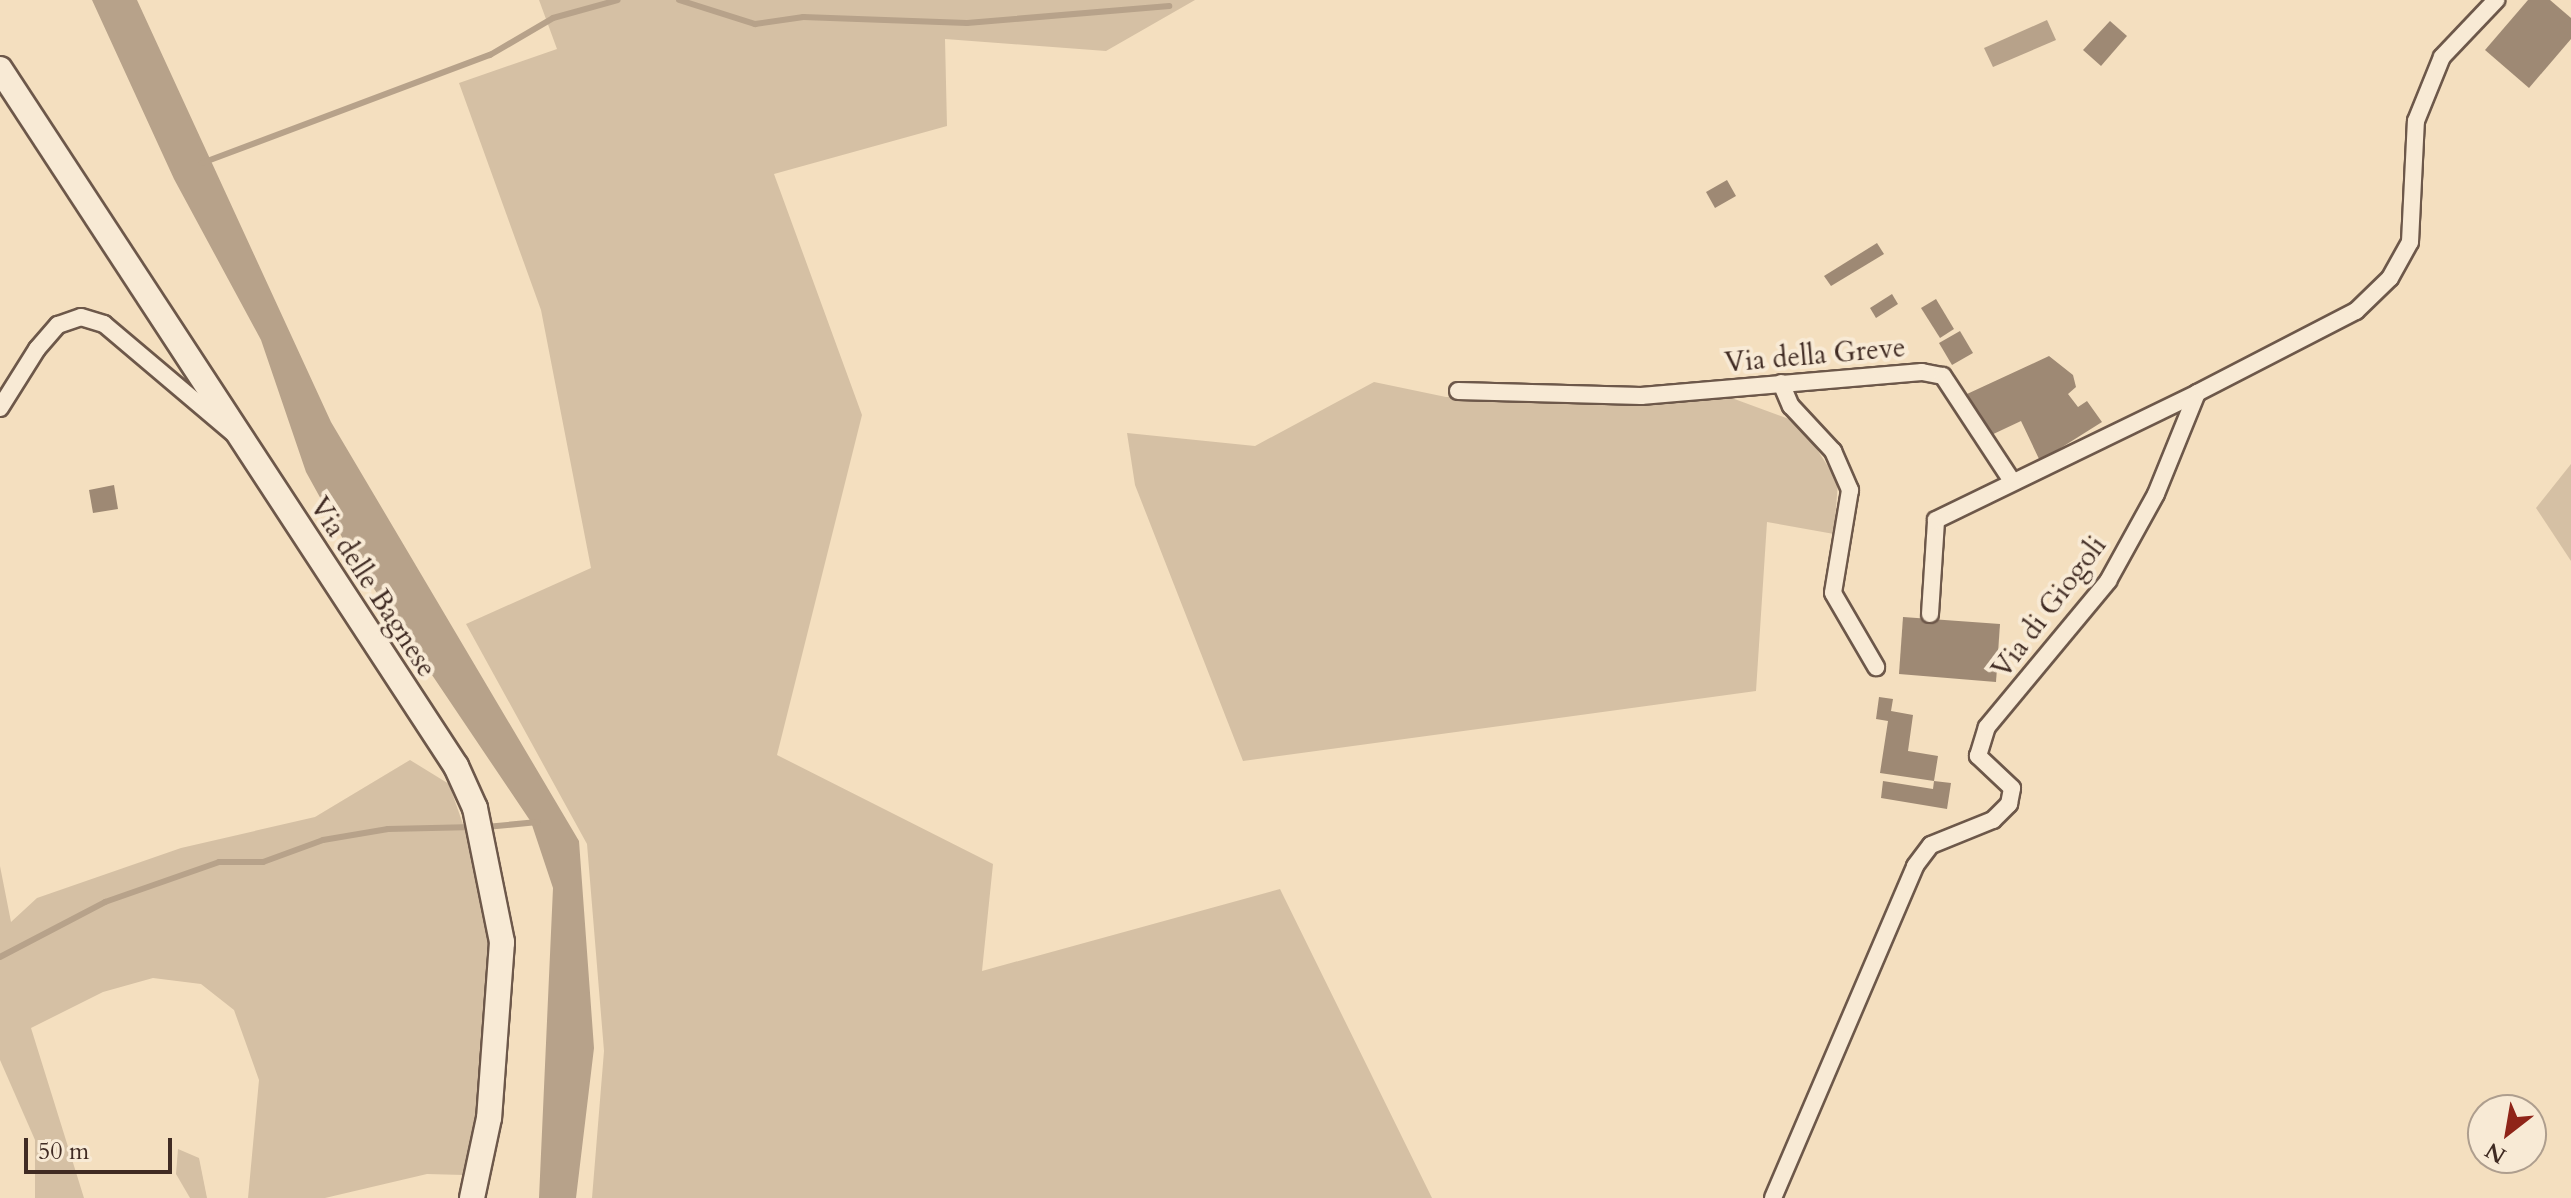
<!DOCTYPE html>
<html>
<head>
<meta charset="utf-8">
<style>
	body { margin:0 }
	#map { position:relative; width:2571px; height:1198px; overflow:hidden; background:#f4dfbf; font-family:Cardo,serif }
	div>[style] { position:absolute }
	.green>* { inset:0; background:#d5c0a4 }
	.water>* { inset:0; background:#b7a28a }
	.stream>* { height:6px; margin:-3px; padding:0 3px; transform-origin:3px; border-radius:3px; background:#b7a28a }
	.building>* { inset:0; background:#9e8974 }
	.roads { filter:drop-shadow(2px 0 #6d584a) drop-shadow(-2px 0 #6d584a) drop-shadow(0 2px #6d584a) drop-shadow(0 -2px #6d584a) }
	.minor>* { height:16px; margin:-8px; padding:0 8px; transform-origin:8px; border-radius:8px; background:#f8ead5 }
	.secondary>* { height:24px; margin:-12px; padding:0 12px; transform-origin:12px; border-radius:12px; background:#f8ead5 }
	span { translate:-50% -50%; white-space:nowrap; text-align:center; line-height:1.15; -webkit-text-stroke:8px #f8ead5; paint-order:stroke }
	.street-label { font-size:28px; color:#402b23 }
	.north { position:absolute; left:2467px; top:1094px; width:80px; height:80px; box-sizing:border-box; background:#f8ead5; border:2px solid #ae9e8e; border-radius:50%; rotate:211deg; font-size:22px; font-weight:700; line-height:32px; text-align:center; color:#402b23 }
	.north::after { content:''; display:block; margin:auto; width:28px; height:36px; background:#8f2418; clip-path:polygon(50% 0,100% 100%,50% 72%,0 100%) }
	.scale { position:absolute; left:24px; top:1138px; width:148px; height:36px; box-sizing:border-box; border:4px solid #402b23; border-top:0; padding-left:10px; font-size:24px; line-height:28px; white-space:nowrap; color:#402b23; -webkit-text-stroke:6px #f8ead5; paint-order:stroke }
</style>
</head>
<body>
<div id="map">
	<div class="green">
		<div style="clip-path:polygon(539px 0,1195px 0,1106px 51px,945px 39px,947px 126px,774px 174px,862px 415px,777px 755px,993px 864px,982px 971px,1280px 889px,1432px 1198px,592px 1198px,604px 1051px,587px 844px,466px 624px,591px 568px,541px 310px,459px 83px,557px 49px)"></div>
		<div style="clip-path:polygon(1374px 382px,1446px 397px,1729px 397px,1800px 423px,1838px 482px,1834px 534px,1767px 522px,1756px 691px,1243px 761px,1135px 485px,1127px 433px,1255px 446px)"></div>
		<div style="clip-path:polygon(2571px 464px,2571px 561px,2536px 508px)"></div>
		<div style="clip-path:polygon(410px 760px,449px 784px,488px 896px,493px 970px,484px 1084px,464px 1175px,427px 1174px,325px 1198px,248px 1198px,259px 1080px,234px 1010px,201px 984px,153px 978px,103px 992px,31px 1028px,84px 1198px,35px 1198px,35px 1140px,0 1060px,0 866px,11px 922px,37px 898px,181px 848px,315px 817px)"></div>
		<div style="clip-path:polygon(178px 1149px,199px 1158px,207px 1198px,190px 1198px,176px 1174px)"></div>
	</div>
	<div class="water">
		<div style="clip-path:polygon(92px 0,137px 0,331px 422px,579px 841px,594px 1048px,576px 1198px,539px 1198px,553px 888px,531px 822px,354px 559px,306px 472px,261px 340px,174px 179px)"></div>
		<div style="clip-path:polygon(2047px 20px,2056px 40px,1993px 67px,1984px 48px)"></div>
	</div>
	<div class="stream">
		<div style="left:679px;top:0;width:80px;rotate:17.5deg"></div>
		<div style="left:755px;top:24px;width:49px;rotate:-8.3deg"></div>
		<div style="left:803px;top:17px;width:164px;rotate:2.1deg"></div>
		<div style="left:967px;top:23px;width:203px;rotate:-4.8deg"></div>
		<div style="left:202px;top:163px;width:308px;rotate:-20.6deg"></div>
		<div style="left:490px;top:55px;width:73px;rotate:-30.4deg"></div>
		<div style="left:553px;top:18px;width:67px;rotate:-15.5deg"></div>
		<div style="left:486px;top:827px;width:52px;rotate:-5.5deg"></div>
		<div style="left:0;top:957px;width:119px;rotate:-27.6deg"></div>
		<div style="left:105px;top:902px;width:121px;rotate:-19.3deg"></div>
		<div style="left:219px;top:862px;width:44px"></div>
		<div style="left:263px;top:862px;width:64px;rotate:-20.1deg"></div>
		<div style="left:323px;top:840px;width:66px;rotate:-9.6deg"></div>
		<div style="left:388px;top:829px;width:87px;rotate:-1.3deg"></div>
	</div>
	<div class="building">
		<div style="clip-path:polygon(2528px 0,2550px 0,2571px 18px,2571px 39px,2529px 88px,2485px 50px)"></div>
		<div style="clip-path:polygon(2110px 21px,2127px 36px,2101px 66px,2083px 50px)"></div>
		<div style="clip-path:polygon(1727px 180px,1736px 196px,1715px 208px,1706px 192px)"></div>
		<div style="clip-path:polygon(1877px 243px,1884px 254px,1831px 286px,1824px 276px)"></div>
		<div style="clip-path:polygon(1892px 294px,1898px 304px,1876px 318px,1870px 308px)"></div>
		<div style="clip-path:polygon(1936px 299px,1954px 329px,1940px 338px,1921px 308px)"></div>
		<div style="clip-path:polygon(1960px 331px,1973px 353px,1952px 365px,1939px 343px)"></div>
		<div style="clip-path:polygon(2049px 356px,2073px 375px,2076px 387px,2068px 394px,2078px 407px,2087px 401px,2102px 422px,2040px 461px,2021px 421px,1987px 437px,1967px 394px)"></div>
		<div style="clip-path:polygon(114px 485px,118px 509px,93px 513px,89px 490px)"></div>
		<div style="clip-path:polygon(1903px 617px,2000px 624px,1996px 682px,1899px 674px)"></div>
		<div style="clip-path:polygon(1879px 697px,1893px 699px,1891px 711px,1913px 715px,1908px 751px,1938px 756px,1934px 781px,1951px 783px,1947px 809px,1881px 798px,1883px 781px,1933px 789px,1934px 781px,1880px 773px,1888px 721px,1876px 719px)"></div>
	</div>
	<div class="roads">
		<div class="minor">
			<div style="left:1781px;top:383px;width:25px;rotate:67deg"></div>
			<div style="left:1791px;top:406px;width:62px;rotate:47deg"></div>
			<div style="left:1833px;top:451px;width:43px;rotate:66.4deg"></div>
			<div style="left:1850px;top:490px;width:104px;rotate:99.4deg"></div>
			<div style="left:1833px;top:593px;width:86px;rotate:59.8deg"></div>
			<div style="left:1458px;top:391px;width:183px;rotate:1.6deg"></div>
			<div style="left:1641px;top:396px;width:282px;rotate:-4.9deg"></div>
			<div style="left:1922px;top:372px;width:21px;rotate:11deg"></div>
			<div style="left:1943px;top:376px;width:126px;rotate:56.7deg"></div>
			<div style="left:0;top:408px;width:70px;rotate:-57.9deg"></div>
			<div style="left:37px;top:349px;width:32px;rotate:-49deg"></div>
			<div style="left:58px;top:325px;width:24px;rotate:-19deg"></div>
			<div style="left:81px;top:317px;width:24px;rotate:17deg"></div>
			<div style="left:104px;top:324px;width:169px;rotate:40.2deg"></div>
			<div style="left:1930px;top:614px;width:94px;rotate:-86.3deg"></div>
			<div style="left:1936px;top:520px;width:290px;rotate:-25.9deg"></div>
			<div style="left:1773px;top:1198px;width:361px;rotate:-66.8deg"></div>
			<div style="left:1915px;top:866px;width:26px;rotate:-53deg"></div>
			<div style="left:1931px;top:845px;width:67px;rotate:-22deg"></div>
			<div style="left:1993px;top:820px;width:23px;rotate:-45deg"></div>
			<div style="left:2009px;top:804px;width:16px;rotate:-79deg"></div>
			<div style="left:2012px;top:788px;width:47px;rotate:-136.7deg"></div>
			<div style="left:1978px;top:756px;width:30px;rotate:-73deg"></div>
			<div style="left:1987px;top:727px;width:190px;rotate:-50.3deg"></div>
			<div style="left:2108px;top:581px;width:99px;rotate:-61.1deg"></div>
			<div style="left:2156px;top:494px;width:109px;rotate:-67.9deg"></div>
			<div style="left:2197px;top:393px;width:179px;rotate:-27.3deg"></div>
			<div style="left:2356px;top:311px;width:47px;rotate:-44.1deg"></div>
			<div style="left:2390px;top:278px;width:41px;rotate:-60.9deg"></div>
			<div style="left:2410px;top:242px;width:121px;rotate:-87.2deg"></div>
			<div style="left:2416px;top:121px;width:69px;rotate:-67.9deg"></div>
			<div style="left:2442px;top:57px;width:79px;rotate:-46.5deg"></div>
		</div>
		<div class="secondary">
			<div style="left:0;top:69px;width:833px;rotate:56.81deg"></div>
			<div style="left:456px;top:766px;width:46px;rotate:65.7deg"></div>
			<div style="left:475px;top:808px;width:137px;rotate:78.6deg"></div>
			<div style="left:502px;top:942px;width:176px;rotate:94.2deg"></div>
			<div style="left:489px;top:1118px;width:82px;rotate:102deg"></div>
		</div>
	</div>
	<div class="street-label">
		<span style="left:1815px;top:355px;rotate:-5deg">Via della Greve</span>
		<span style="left:373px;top:587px;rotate:57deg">Via delle Bagnese</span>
		<span style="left:2049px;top:607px;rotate:-53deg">Via di Giogoli</span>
	</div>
	<div class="north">N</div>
	<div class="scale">50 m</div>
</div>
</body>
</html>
